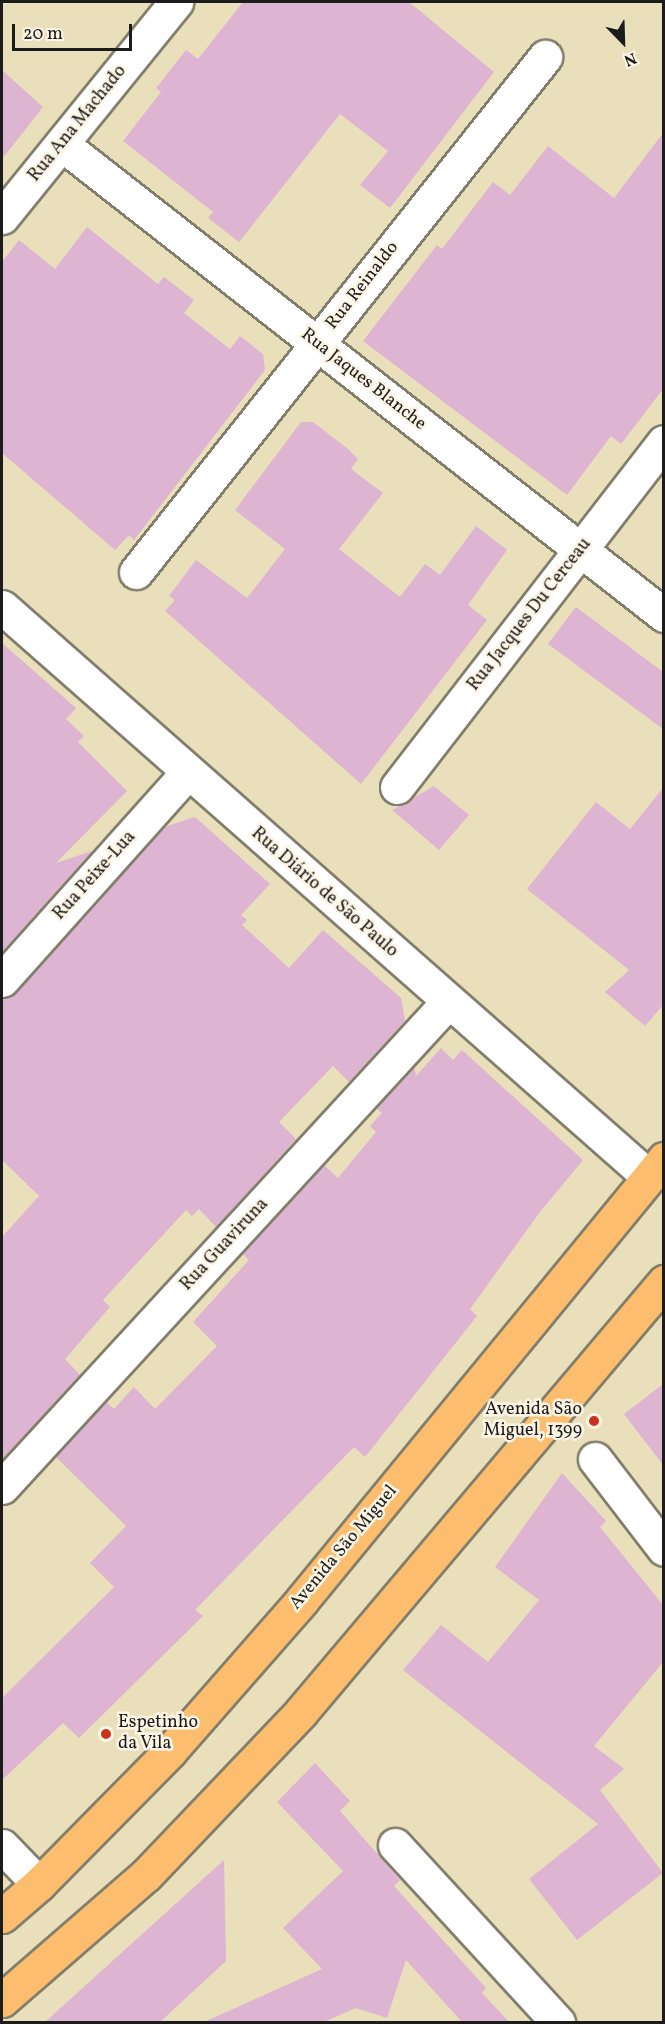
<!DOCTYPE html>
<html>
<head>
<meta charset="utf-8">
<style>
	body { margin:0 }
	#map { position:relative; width:665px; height:2024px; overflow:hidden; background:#e9dfbb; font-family:Vollkorn,serif }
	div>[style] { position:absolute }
	.building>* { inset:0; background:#ddb5d3 }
	.roads { filter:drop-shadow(2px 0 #827e6c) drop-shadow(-2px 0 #827e6c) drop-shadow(0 2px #827e6c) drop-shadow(0 -2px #827e6c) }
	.street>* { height:33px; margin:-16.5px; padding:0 16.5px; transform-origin:16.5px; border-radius:16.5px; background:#fff }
	.primary>* { height:33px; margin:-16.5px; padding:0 16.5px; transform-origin:16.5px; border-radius:16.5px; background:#fcbd6e }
	.dots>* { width:16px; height:16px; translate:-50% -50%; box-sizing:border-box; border:3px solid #fcf5e5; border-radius:50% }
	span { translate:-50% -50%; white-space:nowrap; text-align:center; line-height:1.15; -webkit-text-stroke:5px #fcf5e5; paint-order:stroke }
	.street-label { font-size:18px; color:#1c1c1c }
	.poi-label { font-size:18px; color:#1c1c1c }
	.right { translate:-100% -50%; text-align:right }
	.left { translate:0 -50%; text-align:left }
	.frame { position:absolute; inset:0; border:3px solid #1c1c1c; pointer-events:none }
	.north { position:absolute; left:593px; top:12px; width:60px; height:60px; -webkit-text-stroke:4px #fcf5e5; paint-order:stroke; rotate:157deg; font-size:16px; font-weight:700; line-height:24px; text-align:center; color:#1c1c1c }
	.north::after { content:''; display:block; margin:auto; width:21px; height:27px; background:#1c1c1c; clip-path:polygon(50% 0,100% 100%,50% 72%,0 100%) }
	.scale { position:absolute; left:12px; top:24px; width:120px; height:27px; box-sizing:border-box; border:3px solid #1c1c1c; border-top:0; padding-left:8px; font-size:18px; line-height:21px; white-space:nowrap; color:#1c1c1c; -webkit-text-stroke:4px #fcf5e5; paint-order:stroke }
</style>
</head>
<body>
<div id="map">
	<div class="building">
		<div style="clip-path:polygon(243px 2px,409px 2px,494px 72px,390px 208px,360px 185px,388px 151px,340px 114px,239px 242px,208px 218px,213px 212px,123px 141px,161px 92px,156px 88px,186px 50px,198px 59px)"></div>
		<div style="clip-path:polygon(2px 70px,43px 107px,2px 159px)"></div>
		<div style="clip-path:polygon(663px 133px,663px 389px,621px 444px,611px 436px,567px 495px,363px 341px,437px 245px,442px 249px,493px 182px,510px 195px,548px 146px,614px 198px)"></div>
		<div style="clip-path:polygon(87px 227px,158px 284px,164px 277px,194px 300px,184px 313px,230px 349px,240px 336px,263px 354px,265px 370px,134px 540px,129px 535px,115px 550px,2px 453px,2px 262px,19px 240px,55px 269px)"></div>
		<div style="clip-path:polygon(301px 422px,313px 422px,348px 449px,358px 459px,351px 469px,383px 493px,339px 549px,400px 597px,425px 564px,440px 575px,476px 526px,507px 550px,468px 605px,487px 620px,361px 784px,165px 611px,175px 600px,169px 596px,196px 560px,247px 598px,285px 549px,235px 510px)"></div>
		<div style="clip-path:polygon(576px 607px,663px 672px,663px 729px,548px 644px)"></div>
		<div style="clip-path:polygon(2px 643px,76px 708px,66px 719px,84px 736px,78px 742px,127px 791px,56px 863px,92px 851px,2px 952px)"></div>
		<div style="clip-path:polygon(434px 786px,469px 815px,439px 850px,392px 810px)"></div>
		<div style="clip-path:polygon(663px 788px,663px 1005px,645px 1026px,605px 992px,629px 970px,527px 889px,596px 802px,630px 829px)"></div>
		<div style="clip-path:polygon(195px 817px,270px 884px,241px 915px,247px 920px,242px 925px,289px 968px,323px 930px,401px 998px,405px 1021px,349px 1082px,333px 1066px,279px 1122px,296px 1139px,216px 1227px,199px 1209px,192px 1216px,186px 1210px,103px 1300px,110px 1307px,65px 1359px,80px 1375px,2px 1460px,2px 1237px,39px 1196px,2px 1160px,2px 998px,16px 993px,164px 827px)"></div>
		<div style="clip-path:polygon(441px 1048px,453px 1060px,462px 1050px,583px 1160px,540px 1212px,470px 1309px,477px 1316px,365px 1457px,354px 1447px,195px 1610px,203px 1616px,79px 1738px,63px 1723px,2px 1780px,2px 1698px,114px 1587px,90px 1563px,126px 1526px,56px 1457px,106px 1402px,114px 1409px,134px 1387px,155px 1409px,217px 1346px,193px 1322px,249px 1260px,242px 1253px,324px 1165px,338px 1178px,376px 1132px,370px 1126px,382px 1113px,376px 1108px,414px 1066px,416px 1076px)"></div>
		<div style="clip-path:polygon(663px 1384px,663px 1465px,624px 1414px)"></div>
		<div style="clip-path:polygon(562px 1473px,606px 1521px,600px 1527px,663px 1605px,663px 1662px,594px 1746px,624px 1769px,600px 1790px,663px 1873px,577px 1940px,529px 1879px,598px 1824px,403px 1670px,441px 1625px,488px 1662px,539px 1600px,495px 1567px)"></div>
		<div style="clip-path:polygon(315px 1763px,350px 1801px,340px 1811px,400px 1880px,394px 1886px,486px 1988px,482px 1993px,509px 2022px,462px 2022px,406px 1960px,387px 2018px,356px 2008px,324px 2022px,204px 2022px,322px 1969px,283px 1928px,343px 1871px,277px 1802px)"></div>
		<div style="clip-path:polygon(224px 1860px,226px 1961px,160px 2022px,45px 2022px)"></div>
	</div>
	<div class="roads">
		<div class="street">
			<div style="left:63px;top:145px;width:763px;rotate:38.03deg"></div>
			<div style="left:2px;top:217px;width:277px;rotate:-51deg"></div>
			<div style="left:136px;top:572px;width:658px;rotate:-51.54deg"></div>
			<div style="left:2px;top:607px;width:862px;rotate:41.38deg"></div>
			<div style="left:397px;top:787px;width:436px;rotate:-52.3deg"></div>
			<div style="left:2px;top:980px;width:279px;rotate:-48.2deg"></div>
			<div style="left:595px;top:1459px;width:113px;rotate:52.5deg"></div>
			<div style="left:2px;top:1487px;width:659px;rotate:-47.4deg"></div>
			<div style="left:395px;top:1845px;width:241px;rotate:47.4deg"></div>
			<div style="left:2px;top:1846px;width:53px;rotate:45.8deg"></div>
		</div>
		<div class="primary">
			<div style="left:2px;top:1916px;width:49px;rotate:-40.9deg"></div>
			<div style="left:39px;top:1884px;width:187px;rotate:-45.4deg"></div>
			<div style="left:170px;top:1751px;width:201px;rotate:-48.8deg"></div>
			<div style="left:302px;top:1600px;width:571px;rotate:-50.62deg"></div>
			<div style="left:2px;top:2000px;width:191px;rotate:-41deg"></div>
			<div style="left:146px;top:1875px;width:225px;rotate:-46.4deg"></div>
			<div style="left:301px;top:1712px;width:563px;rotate:-49.83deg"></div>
		</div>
	</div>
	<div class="dots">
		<div style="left:594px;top:1421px;background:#c8321e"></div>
		<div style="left:106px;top:1734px;background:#c8321e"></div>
	</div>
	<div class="street-label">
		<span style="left:78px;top:124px;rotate:-51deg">Rua Ana Machado</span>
		<span style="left:363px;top:286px;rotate:-52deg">Rua Reinaldo</span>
		<span style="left:363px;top:380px;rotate:38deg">Rua Jaques Blanche</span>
		<span style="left:530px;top:615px;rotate:-52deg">Rua Jacques Du Cerceau</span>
		<span style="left:95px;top:876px;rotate:-48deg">Rua Peixe-Lua</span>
		<span style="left:324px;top:893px;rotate:41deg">Rua Diário de São Paulo</span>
		<span style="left:225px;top:1245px;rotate:-47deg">Rua Guaviruna</span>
		<span style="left:344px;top:1548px;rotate:-50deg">Avenida São Miguel</span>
	</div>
	<div class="poi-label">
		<span class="right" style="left:582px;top:1421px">Avenida São<br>Miguel, 1399</span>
		<span class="left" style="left:118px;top:1734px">Espetinho<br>da Vila</span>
	</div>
	<div class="frame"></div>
	<div class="north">N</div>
	<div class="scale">20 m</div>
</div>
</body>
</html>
